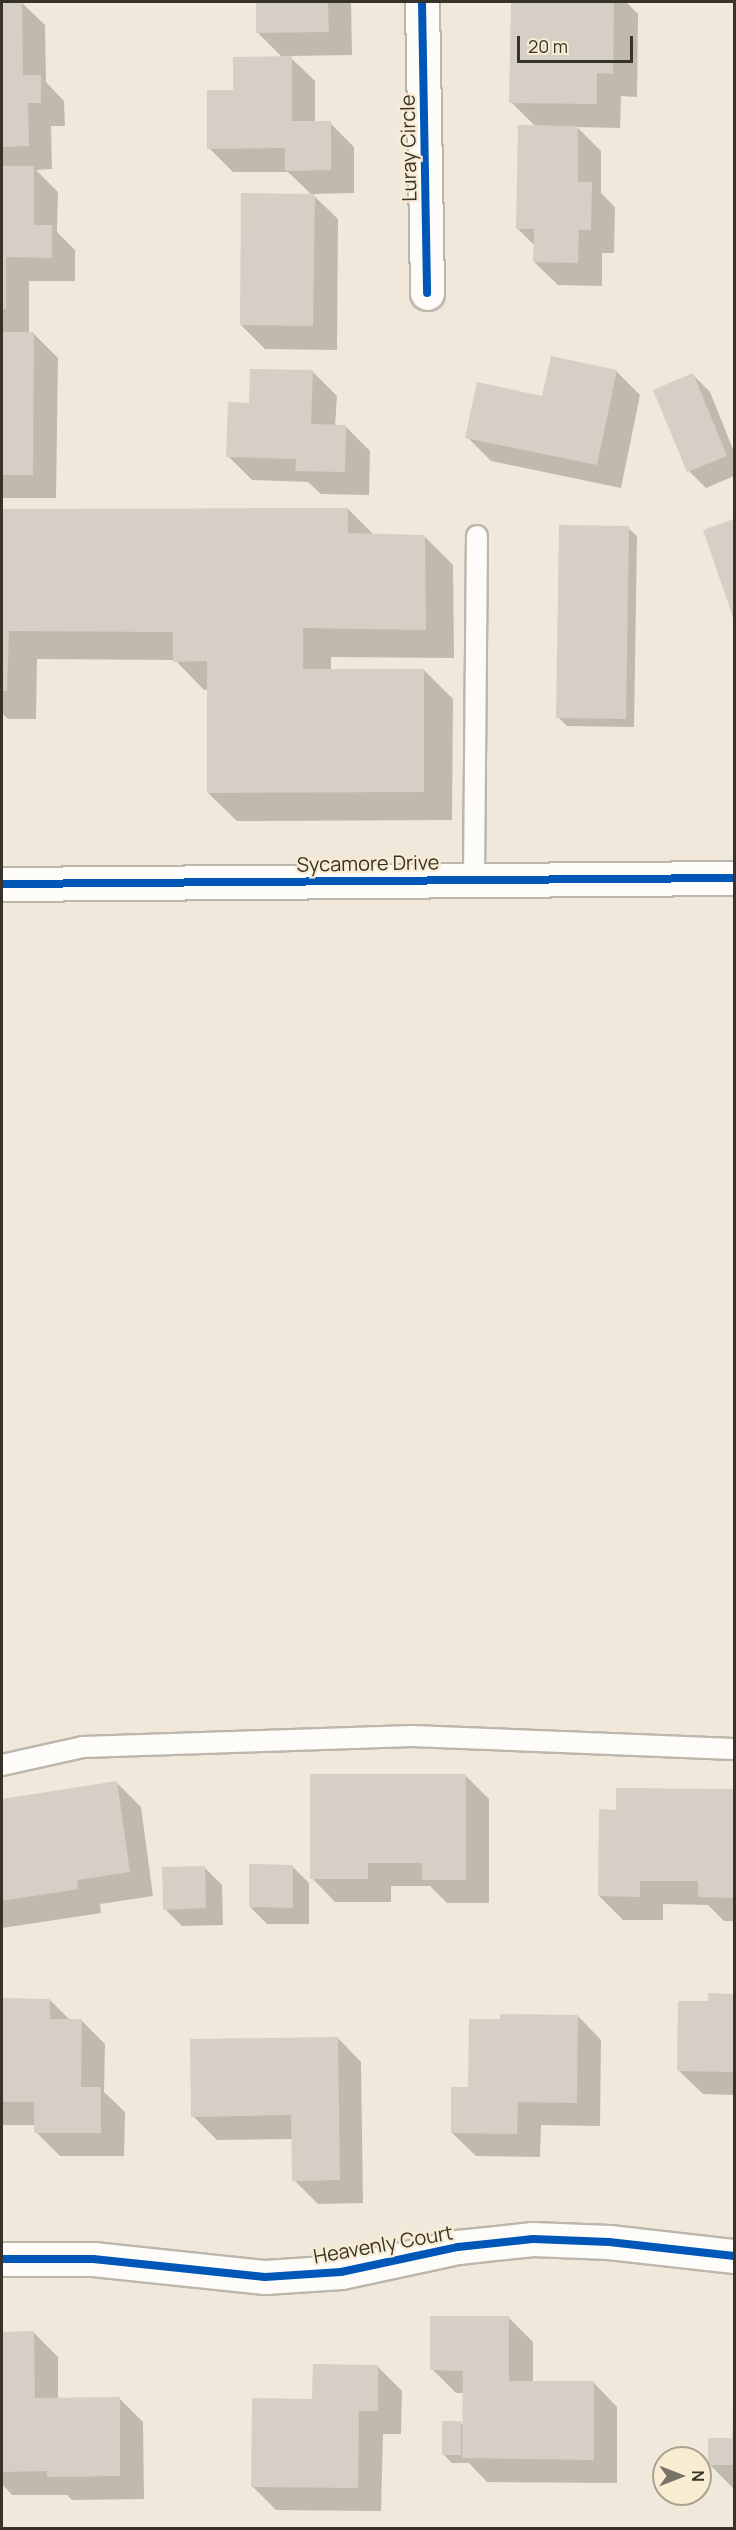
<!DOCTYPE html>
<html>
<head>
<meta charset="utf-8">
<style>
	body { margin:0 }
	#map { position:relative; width:736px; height:2530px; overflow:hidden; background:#f0e8da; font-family:Manrope,sans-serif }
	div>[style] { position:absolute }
	.shadow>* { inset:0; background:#0003 }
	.building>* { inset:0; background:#d5cfc5 }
	.roads { filter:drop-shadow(2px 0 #bcb6ab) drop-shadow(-2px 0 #bcb6ab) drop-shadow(0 2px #bcb6ab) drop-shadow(0 -2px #bcb6ab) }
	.lane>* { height:20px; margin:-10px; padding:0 10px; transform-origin:10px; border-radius:10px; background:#fdfcf9 }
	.street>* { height:33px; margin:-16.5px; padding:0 16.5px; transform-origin:16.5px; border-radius:16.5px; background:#fdfcf9 }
	.cycleway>* { height:8px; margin:-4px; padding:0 4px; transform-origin:4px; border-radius:4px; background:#0057b8 }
	span { translate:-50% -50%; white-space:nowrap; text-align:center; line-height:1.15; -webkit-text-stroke:4.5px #f8ecd2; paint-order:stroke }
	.street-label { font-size:20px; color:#383329 }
	.frame { position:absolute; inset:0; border:3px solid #383329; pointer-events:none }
	.north { position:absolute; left:652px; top:2446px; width:60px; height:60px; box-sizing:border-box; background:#f8ecd2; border:2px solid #aba28e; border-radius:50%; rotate:90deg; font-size:16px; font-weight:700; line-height:24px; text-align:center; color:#383329 }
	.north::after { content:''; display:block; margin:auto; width:21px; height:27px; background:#787267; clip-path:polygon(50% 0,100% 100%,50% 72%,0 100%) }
	.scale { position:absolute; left:517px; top:36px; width:116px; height:27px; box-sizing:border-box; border:3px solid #383329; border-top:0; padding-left:8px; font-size:18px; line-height:21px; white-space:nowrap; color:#383329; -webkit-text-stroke:4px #f8ecd2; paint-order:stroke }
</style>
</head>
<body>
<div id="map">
	<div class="shadow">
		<div style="clip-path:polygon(2px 2px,21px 2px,45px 25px,46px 82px,64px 101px,65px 126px,51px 126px,52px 169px,36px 170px,58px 192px,57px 232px,75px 250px,75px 281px,29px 281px,29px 334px,34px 334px,58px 358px,56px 498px,2px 498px)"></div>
		<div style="clip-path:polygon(257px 2px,351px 2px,352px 55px,289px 56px,315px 81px,315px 123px,330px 123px,354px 147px,354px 193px,312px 194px,338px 219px,337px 350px,265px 349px,241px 325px,312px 195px,288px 172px,233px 172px,209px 148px,234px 92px,283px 58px,257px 32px)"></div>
		<div style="clip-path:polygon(513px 2px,626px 2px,638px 14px,637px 97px,621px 96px,620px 128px,577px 127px,601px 151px,601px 193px,615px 207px,614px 253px,602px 253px,602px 286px,558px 285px,534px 262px,535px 246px,518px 229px,536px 127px,511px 102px)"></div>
		<div style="clip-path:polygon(616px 371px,640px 395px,621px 488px,491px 461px,467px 437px,544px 398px)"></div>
		<div style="clip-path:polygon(313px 372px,337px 396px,335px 427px,346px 427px,370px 451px,369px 495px,321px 494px,308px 482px,252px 480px,228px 456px,251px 404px)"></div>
		<div style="clip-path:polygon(693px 375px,710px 392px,734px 452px,734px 476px,706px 488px,689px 471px)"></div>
		<div style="clip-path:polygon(348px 509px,374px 535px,424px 536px,453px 565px,454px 658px,331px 657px,331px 670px,424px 670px,453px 699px,452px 820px,237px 821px,208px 793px,209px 690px,204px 690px,175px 660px,37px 659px,36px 719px,8px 719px,2px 713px,2px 511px)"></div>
		<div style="clip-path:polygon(734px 521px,734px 616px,705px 531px)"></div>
		<div style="clip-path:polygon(628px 528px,637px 536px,634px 727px,567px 726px,558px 717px)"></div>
		<div style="clip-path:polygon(465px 1775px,489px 1799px,489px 1903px,447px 1903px,430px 1886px,391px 1886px,391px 1902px,335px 1902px,312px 1878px)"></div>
		<div style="clip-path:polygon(117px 1783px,141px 1807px,153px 1896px,100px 1904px,101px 1913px,2px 1928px,2px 1800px)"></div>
		<div style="clip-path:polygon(617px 1789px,734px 1791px,734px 1921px,724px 1921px,708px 1905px,663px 1904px,663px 1920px,623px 1920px,599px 1896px,617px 1811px)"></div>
		<div style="clip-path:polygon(292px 1866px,309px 1883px,309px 1924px,267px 1924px,250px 1907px)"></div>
		<div style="clip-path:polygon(205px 1868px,222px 1885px,223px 1925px,182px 1926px,165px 1909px)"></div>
		<div style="clip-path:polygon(710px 1995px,734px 1995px,734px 2095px,703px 2094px,679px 2071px)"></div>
		<div style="clip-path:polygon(2px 1999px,50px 2000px,70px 2020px,81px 2020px,105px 2044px,104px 2092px,125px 2112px,124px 2156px,60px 2156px,36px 2132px,36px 2125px,2px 2125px)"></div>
		<div style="clip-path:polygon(578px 2016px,601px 2040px,600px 2126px,541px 2125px,540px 2157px,476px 2156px,452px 2133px,470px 2088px)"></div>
		<div style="clip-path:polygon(338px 2038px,361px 2062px,363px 2203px,318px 2204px,294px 2180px,293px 2139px,217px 2140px,193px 2116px)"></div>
		<div style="clip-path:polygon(509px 2318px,533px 2342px,533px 2382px,594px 2383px,617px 2407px,617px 2483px,487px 2482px,469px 2463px,452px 2463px,444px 2455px,460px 2422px,464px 2426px,464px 2393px,456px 2393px,432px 2369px)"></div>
		<div style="clip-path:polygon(2px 2333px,34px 2333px,58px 2357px,58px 2399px,119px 2398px,143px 2422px,144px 2499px,72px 2500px,67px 2495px,12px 2495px,2px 2484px)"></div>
		<div style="clip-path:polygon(378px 2367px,402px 2391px,401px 2434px,383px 2434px,381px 2511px,276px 2510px,252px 2486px,313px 2400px)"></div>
		<div style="clip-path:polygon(734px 2410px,734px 2489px,710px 2465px,710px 2440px,734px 2440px)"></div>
	</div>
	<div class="building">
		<div style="clip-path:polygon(2px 2px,22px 2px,23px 75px,41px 75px,41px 103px,28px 103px,29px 146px,2px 147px)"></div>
		<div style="clip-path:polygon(256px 2px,328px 2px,329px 32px,256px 33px)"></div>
		<div style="clip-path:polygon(511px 2px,614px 2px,613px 74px,597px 73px,597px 104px,509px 103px)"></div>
		<div style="clip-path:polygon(292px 56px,292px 121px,331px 121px,331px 170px,285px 171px,285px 148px,207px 149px,207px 90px,233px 90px,233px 57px)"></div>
		<div style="clip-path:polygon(518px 125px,578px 126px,578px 182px,592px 182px,591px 230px,579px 230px,578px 263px,533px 262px,534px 229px,516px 229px)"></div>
		<div style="clip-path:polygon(2px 166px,34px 166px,34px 225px,52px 225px,52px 258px,6px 257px,6px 309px,2px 309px)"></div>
		<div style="clip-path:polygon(241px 193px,315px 194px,313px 326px,240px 325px)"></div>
		<div style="clip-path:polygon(2px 332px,34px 332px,33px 475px,2px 475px)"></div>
		<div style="clip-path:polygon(551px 356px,617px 370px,597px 465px,465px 438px,477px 382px,542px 396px)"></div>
		<div style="clip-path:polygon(250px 369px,313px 370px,311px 424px,346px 425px,345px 472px,295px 471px,296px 459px,226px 457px,228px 402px,249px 403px)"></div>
		<div style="clip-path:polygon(693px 373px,727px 456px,687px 472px,653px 390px)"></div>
		<div style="clip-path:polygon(348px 508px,348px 533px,425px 535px,426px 630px,303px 628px,303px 669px,424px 669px,424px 792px,207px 793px,207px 661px,173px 662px,173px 632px,9px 631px,7px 691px,2px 691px,2px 509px)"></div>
		<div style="clip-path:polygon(734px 519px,734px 620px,703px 530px)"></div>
		<div style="clip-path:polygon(559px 525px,629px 526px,626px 719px,556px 718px)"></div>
		<div style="clip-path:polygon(310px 1774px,466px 1774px,466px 1880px,422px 1880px,422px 1863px,368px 1863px,368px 1879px,310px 1879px)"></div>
		<div style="clip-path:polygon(117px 1781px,130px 1872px,77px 1880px,78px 1889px,2px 1901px,2px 1799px)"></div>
		<div style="clip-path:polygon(616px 1788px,734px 1789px,734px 1898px,698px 1897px,698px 1881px,640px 1881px,640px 1897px,598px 1896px,599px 1809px,616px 1810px)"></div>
		<div style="clip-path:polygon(249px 1864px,293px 1865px,293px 1908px,249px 1907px)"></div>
		<div style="clip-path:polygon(205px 1866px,206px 1908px,163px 1910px,162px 1867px)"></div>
		<div style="clip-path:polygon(708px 1993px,734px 1994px,734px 2072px,677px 2071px,678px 2001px,708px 2001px)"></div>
		<div style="clip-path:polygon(2px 1998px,50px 1999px,50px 2019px,82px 2019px,81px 2087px,101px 2087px,101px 2133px,34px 2133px,34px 2102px,2px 2102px)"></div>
		<div style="clip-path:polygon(500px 2014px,578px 2015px,577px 2103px,518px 2102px,517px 2134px,451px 2133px,451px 2087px,468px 2087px,469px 2019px,500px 2019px)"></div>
		<div style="clip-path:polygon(338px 2037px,340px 2180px,292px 2181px,291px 2115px,191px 2117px,190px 2039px)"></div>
		<div style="clip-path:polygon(430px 2316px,509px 2316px,509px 2381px,594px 2381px,594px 2460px,462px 2458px,463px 2371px,430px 2370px)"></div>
		<div style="clip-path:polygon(34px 2331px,35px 2398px,120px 2397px,120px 2476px,47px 2477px,47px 2471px,2px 2472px,2px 2332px)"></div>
		<div style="clip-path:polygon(313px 2364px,378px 2365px,378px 2411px,359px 2411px,358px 2488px,251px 2487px,252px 2398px,312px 2399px)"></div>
		<div style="clip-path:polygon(732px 2409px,734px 2465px,708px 2465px,708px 2438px,732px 2438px)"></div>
		<div style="clip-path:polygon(442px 2421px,461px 2421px,461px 2455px,442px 2455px)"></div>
	</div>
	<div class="roads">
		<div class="lane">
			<div style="left:474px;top:878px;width:342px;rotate:-89.5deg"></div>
			<div style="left:2px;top:1765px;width:83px;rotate:-12.5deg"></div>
			<div style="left:83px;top:1747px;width:329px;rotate:-1.9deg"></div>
			<div style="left:412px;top:1736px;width:322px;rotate:2.3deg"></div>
		</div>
		<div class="street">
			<div style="left:422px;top:2px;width:291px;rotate:89deg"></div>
			<div style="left:2px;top:884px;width:732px;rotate:-0.47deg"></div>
			<div style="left:2px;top:2259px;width:91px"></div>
			<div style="left:93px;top:2259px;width:173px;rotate:6deg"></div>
			<div style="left:265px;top:2277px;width:76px;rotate:-3.8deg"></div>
			<div style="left:341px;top:2272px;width:120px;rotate:-12.1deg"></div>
			<div style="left:458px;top:2247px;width:75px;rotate:-6.1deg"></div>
			<div style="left:533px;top:2239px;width:76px;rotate:2.3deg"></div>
			<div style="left:609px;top:2242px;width:126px;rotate:6.4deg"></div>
		</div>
	</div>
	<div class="cycleway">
		<div style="left:422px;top:2px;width:291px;rotate:89deg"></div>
		<div style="left:2px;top:884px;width:732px;rotate:-0.47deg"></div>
		<div style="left:2px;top:2259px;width:91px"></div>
		<div style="left:93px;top:2259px;width:173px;rotate:6deg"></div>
		<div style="left:265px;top:2277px;width:76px;rotate:-3.8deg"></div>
		<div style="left:341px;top:2272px;width:120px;rotate:-12.1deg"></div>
		<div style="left:458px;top:2247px;width:75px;rotate:-6.1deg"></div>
		<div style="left:533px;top:2239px;width:76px;rotate:2.3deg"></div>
		<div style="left:609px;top:2242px;width:126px;rotate:6.4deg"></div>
	</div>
	<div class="street-label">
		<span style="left:408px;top:148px;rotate:-91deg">Luray Circle</span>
		<span style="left:368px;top:863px;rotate:-1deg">Sycamore Drive</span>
		<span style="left:383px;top:2244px;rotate:-10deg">Heavenly Court</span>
	</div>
	<div class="frame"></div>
	<div class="north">N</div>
	<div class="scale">20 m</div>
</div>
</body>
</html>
